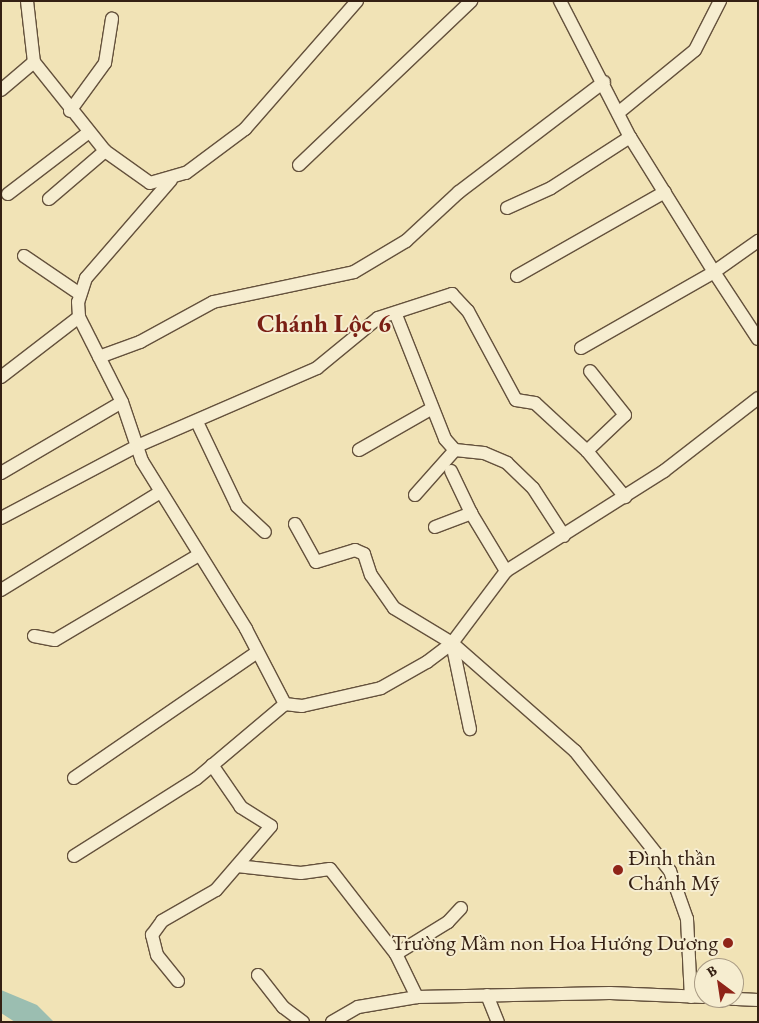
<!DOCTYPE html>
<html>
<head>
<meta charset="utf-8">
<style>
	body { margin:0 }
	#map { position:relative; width:759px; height:1023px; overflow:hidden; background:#f1e3b6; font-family:"EB Garamond",serif }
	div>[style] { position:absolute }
	.water>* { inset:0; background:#9bbeb1 }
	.roads { filter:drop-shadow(1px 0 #64513c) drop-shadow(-1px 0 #64513c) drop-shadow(0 1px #64513c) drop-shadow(0 -1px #64513c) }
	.minor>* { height:12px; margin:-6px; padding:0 6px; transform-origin:6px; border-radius:6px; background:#f6edd0 }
	.dots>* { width:14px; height:14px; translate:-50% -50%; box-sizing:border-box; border:2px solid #f6edd0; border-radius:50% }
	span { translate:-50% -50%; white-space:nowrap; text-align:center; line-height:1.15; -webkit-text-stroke:4px #f6edd0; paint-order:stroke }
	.poi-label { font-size:22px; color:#352013 }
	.left { translate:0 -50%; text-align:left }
	.right { translate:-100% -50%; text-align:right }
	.quarter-label { font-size:25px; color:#7a1f14; font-weight:700 }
	.frame { position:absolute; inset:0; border:2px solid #352013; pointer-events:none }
	.north { position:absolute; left:694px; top:958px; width:50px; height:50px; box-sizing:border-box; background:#f6edd0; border:1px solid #a99b84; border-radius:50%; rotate:329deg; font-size:14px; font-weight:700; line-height:20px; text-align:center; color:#352013 }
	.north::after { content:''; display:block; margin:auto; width:18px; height:22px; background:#8f2418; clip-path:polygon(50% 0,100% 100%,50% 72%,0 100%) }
</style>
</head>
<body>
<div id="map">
	<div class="water">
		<div style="clip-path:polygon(1px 990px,37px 1005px,54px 1022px,15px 1022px,1px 1013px)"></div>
	</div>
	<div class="roads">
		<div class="minor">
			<div style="left:27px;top:1px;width:61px;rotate:83.5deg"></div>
			<div style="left:34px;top:62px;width:114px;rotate:51.4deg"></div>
			<div style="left:105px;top:151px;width:55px;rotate:35.4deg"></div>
			<div style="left:150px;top:183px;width:37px;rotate:-16deg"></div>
			<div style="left:186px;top:173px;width:74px;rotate:-36.7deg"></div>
			<div style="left:245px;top:129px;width:170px;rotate:-48.8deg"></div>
			<div style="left:560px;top:1px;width:153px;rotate:62.8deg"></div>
			<div style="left:630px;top:137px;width:159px;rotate:58.1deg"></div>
			<div style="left:714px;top:272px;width:54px;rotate:-35.2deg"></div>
			<div style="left:1px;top:90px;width:43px;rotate:-40.3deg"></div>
			<div style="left:70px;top:111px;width:59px;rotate:-53.9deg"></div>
			<div style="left:105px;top:63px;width:45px;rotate:-81deg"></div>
			<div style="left:618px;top:113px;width:99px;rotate:-39.3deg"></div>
			<div style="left:695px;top:50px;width:55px;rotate:-63deg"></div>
			<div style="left:299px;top:165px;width:238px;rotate:-43.6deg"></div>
			<div style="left:171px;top:180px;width:130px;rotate:130.9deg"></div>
			<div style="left:86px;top:278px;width:25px;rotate:108deg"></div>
			<div style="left:78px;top:302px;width:15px;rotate:86deg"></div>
			<div style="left:79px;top:317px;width:95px;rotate:63.2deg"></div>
			<div style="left:122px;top:402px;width:62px;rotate:71.3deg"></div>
			<div style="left:142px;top:461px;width:198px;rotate:58.2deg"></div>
			<div style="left:246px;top:629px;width:85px;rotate:62.5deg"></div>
			<div style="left:285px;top:704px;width:17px;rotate:7deg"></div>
			<div style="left:302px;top:706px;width:81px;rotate:-12.8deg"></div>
			<div style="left:381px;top:688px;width:53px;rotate:-29.5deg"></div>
			<div style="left:427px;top:662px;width:31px;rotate:-37deg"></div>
			<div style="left:452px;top:643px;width:90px;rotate:-53.1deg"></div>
			<div style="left:506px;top:571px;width:187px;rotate:-32.3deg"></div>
			<div style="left:664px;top:471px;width:119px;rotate:-37.8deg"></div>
			<div style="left:8px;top:194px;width:102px;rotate:-37.4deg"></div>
			<div style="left:49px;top:199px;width:74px;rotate:-40.6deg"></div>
			<div style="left:507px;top:208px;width:48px;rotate:-24.4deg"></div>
			<div style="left:551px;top:188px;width:94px;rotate:-32.8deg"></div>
			<div style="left:24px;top:256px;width:68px;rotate:34.2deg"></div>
			<div style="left:517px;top:276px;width:170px;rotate:-29.6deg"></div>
			<div style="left:396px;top:315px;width:133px;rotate:68.4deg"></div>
			<div style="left:445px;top:439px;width:15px;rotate:48deg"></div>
			<div style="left:455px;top:450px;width:29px;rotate:6deg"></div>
			<div style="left:484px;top:453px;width:25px;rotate:23deg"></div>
			<div style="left:507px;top:463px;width:36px;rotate:44deg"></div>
			<div style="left:533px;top:488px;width:57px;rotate:57.1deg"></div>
			<div style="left:581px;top:348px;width:153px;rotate:-29.7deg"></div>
			<div style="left:714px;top:272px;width:80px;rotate:56.7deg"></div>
			<div style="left:99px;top:357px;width:44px;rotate:-20.1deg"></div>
			<div style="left:140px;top:342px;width:83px;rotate:-28.7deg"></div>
			<div style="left:213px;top:302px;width:144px;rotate:-12deg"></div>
			<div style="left:354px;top:272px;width:61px;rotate:-30.8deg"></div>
			<div style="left:406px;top:241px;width:72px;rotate:-42.8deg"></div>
			<div style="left:459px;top:192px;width:182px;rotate:-37.2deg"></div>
			<div style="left:1px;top:377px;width:98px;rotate:-37.6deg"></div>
			<div style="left:197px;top:422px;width:93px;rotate:64.5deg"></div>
			<div style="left:237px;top:506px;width:38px;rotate:43deg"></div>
			<div style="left:359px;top:450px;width:83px;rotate:-29.7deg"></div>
			<div style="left:587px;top:451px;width:52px;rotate:-43.5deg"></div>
			<div style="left:625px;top:415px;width:56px;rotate:-128.5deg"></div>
			<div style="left:451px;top:471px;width:47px;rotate:64.5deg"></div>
			<div style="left:1px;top:473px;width:140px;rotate:-30.4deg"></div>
			<div style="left:415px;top:495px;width:60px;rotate:-48.4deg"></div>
			<div style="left:1px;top:518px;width:154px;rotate:-27.9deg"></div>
			<div style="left:137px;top:446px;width:196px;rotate:-23.4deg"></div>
			<div style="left:317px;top:368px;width:79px;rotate:-39.3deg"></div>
			<div style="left:378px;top:318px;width:78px;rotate:-18deg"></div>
			<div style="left:452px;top:294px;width:23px;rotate:47deg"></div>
			<div style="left:468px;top:311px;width:101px;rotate:61.7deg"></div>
			<div style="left:516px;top:400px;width:19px;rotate:9deg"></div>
			<div style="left:535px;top:403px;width:71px;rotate:42.7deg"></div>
			<div style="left:587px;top:451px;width:60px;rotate:50.4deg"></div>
			<div style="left:295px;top:524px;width:43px;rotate:61.1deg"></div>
			<div style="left:316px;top:562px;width:41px;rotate:-17.1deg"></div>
			<div style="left:355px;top:550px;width:10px;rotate:24deg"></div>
			<div style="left:364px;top:554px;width:22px;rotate:72deg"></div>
			<div style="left:371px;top:575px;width:40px;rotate:55.1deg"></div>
			<div style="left:394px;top:608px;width:68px;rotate:31.1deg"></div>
			<div style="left:452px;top:643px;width:88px;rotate:78.2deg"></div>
			<div style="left:435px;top:527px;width:39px;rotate:-21deg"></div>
			<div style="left:471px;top:513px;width:68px;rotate:58.9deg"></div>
			<div style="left:1px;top:590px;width:187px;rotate:-31.6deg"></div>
			<div style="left:34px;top:636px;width:21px;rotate:11deg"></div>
			<div style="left:55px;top:640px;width:167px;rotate:-30.6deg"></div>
			<div style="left:452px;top:643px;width:164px;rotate:41.3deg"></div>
			<div style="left:575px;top:751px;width:153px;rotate:51.6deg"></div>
			<div style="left:670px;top:871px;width:51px;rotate:70.5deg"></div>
			<div style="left:687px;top:919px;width:78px;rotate:87.1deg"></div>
			<div style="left:74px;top:778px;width:222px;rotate:-34.5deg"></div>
			<div style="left:74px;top:856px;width:144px;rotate:-32.3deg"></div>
			<div style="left:196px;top:779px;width:116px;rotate:-40.1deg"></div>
			<div style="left:237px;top:866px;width:64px;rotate:6.2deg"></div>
			<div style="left:301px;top:873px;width:29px;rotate:-8deg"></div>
			<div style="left:330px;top:869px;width:108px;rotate:52.2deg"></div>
			<div style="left:396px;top:954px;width:48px;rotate:64deg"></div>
			<div style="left:396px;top:954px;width:61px;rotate:-31.6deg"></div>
			<div style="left:448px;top:922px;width:19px;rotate:-47deg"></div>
			<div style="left:258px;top:975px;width:41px;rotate:52deg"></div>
			<div style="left:283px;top:1007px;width:25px;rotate:37deg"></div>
			<div style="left:178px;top:981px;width:33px;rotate:-129deg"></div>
			<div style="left:157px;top:955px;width:21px;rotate:-104deg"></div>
			<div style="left:152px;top:935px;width:17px;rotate:-54deg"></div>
			<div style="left:162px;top:921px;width:62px;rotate:-29.9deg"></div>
			<div style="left:216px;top:890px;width:84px;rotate:-49.3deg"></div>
			<div style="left:271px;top:826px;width:36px;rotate:-148deg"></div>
			<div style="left:241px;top:807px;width:51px;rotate:-124.6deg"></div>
			<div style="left:487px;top:995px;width:29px;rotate:68deg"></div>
			<div style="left:715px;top:998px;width:43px;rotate:2.7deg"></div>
			<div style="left:332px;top:1022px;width:30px;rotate:-30deg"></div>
			<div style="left:358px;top:1007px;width:60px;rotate:-9.6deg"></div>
			<div style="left:417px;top:997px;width:193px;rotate:-1.2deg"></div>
			<div style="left:610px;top:993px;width:94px;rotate:2.4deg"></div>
		</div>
	</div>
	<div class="dots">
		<div style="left:618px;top:870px;background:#8f2418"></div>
		<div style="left:728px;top:943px;background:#8f2418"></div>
	</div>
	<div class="poi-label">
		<span class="left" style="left:628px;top:870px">Đình thần<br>Chánh Mỹ</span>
		<span class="right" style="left:718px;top:943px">Trường Mầm non Hoa Hướng Dương</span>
	</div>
	<div class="quarter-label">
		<span style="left:324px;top:323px">Chánh Lộc 6</span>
	</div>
	<div class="frame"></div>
	<div class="north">B</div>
</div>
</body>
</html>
